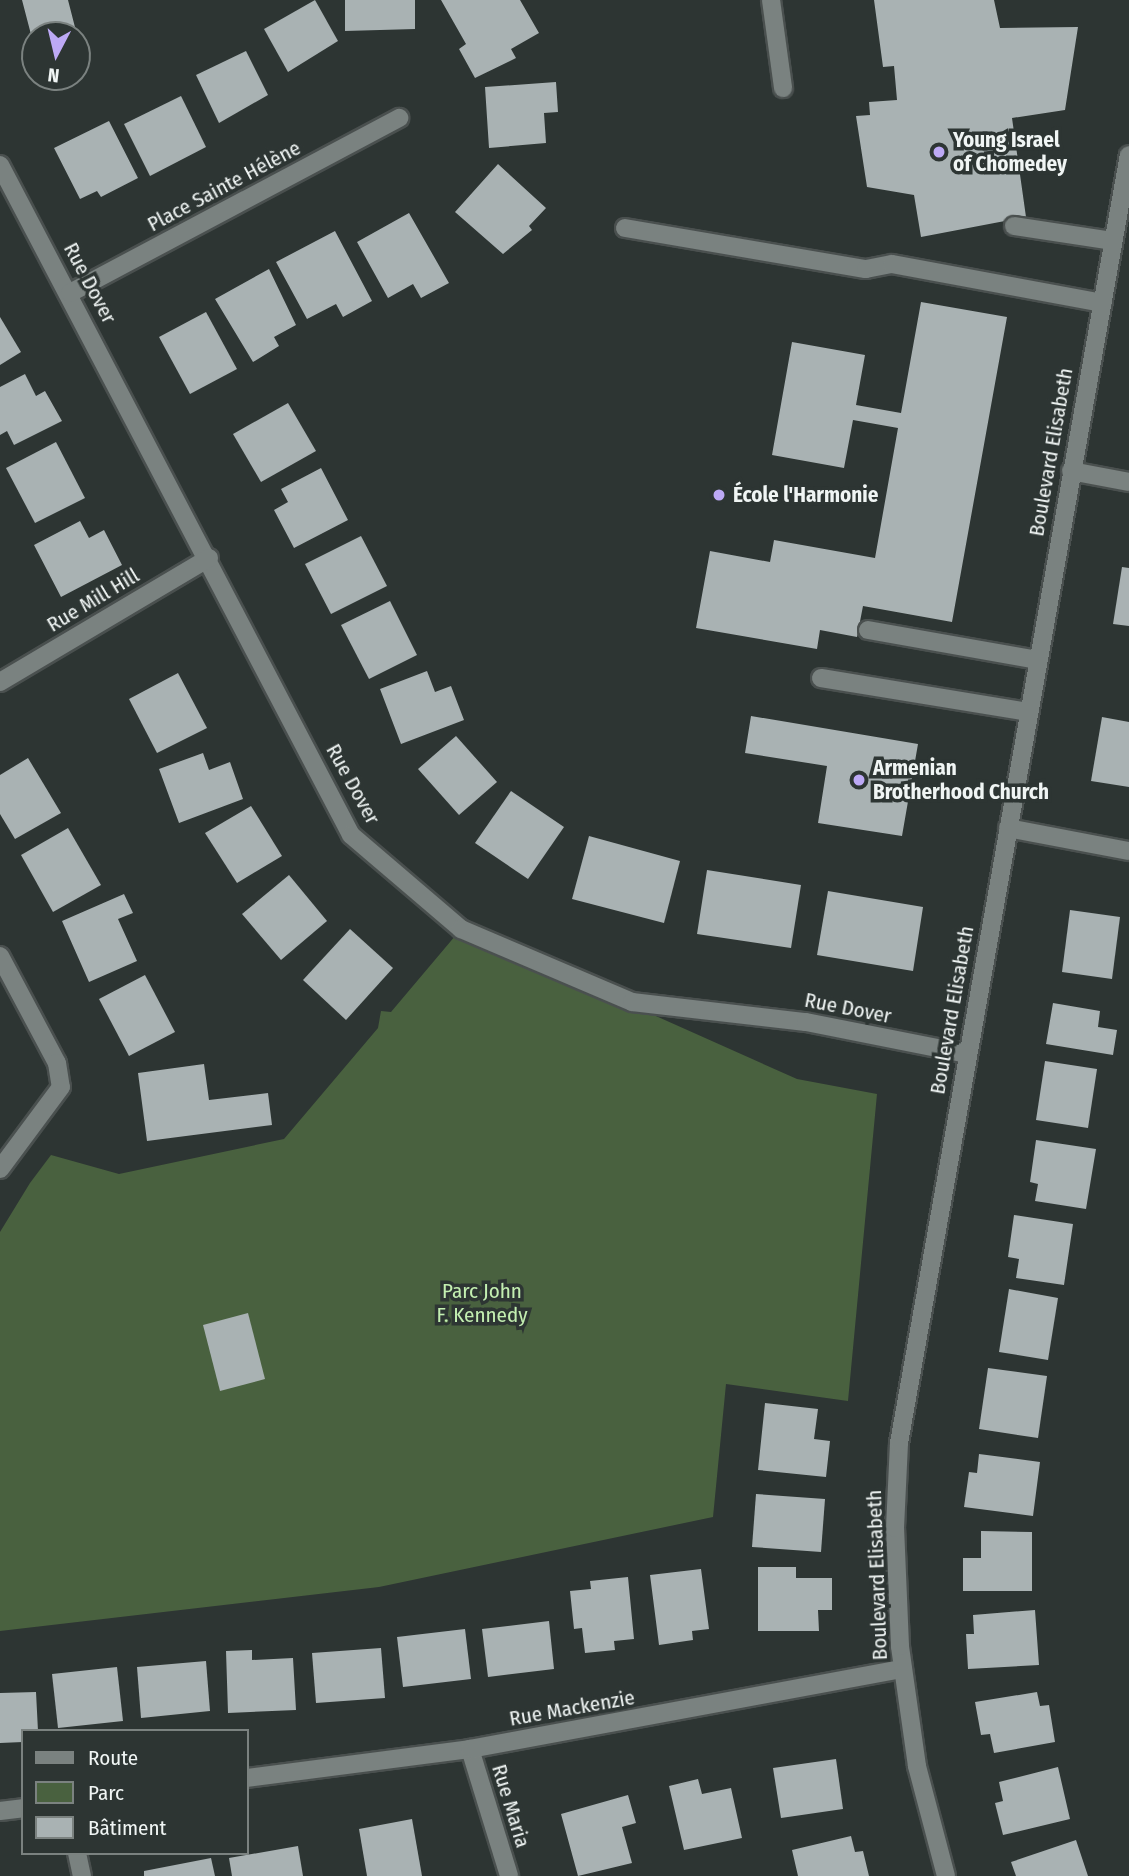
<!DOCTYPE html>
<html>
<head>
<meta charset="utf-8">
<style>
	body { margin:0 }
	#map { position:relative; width:1129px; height:1876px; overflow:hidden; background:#2d3533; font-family:"Fira Sans Condensed",sans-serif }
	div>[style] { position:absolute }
	.green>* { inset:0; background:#49613f }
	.building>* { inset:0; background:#a9b2b3 }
	.roads { filter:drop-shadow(2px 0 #4a504f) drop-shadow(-2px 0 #4a504f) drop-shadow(0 2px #4a504f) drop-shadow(0 -2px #4a504f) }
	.service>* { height:18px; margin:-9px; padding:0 9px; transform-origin:9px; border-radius:9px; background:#7a8280 }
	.minor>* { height:18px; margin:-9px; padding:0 9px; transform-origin:9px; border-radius:9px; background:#7a8280 }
	.dots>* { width:19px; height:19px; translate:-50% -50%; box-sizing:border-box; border:4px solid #2d3533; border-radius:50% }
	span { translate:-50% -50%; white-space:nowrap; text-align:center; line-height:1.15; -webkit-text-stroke:7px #2d3533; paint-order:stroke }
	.poi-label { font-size:21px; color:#f0f5f4; font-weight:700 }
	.left { translate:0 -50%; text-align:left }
	.street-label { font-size:21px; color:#f0f5f4 }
	.park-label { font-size:21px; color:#c3efb1 }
	.legend { position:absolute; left:21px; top:1729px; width:228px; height:126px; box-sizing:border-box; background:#2d3533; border:2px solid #7b8280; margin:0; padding:9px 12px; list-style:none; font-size:21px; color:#f0f5f4 }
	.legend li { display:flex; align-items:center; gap:14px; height:35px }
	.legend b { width:35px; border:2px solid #7b8280 }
	.north { position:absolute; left:21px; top:21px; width:70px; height:70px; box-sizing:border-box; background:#2d3533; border:2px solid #7b8280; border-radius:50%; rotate:187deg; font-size:19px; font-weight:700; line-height:28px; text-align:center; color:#f0f5f4 }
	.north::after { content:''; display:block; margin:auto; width:24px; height:32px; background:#bda9f5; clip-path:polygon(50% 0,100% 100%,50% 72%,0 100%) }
</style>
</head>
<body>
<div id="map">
	<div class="green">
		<div style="clip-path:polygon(461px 929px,797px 1079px,877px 1094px,848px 1401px,726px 1384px,713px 1517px,379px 1587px,0 1631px,0 1232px,30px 1183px,51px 1155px,119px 1174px,284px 1139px,378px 1028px,381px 1011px,391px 1012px)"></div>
	</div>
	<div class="building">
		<div style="clip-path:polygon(22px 0,68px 0,77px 35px,35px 35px,34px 46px)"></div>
		<div style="clip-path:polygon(315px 0,338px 41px,288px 72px,264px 29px)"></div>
		<div style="clip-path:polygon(345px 0,415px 0,415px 29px,345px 31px)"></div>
		<div style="clip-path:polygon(441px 0,520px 0,539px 33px,511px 49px,516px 58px,475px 78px,459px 49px,466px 44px)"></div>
		<div style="clip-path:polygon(874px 0,994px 0,1000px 28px,1078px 27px,1065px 110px,1012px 118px,1026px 217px,921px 237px,914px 195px,867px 187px,856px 116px,870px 115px,869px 102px,897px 100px,894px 66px,883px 67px)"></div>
		<div style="clip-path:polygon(246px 51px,268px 95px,219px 123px,196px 75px)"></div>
		<div style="clip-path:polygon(556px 82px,558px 112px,544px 113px,546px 143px,489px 148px,485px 87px)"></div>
		<div style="clip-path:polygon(181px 96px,206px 147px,150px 176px,124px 124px)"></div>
		<div style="clip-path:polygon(109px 121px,138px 178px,101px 197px,97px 191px,80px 199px,54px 148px)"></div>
		<div style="clip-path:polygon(498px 164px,546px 208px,529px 226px,532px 230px,503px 254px,455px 212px)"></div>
		<div style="clip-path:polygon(409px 213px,449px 283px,421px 298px,413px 284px,388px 298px,357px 242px)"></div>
		<div style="clip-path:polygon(335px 231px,372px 301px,343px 317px,336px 304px,307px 319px,276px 262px)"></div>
		<div style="clip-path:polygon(269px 269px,296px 325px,274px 337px,279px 346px,253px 362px,215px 299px)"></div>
		<div style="clip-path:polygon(921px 302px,1007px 317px,952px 622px,863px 606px,857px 637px,820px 630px,817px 649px,696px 628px,710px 551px,770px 562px,774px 540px,875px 558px,898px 428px,853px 420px,844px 468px,772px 455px,792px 342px,865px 355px,856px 405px,901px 413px)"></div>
		<div style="clip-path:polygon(206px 312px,237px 369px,190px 394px,159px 337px)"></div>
		<div style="clip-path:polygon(0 317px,21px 352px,0 365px)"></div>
		<div style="clip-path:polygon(25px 374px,36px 396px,45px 391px,62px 421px,14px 445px,7px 431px,0 435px,0 387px)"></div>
		<div style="clip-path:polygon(288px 403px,316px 451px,261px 482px,233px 434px)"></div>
		<div style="clip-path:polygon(56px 442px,85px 498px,35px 523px,6px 468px)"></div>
		<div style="clip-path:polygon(321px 468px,348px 520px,294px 548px,274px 510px,288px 502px,281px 489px)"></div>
		<div style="clip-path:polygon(80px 521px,89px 538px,104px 530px,122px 565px,61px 597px,34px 545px)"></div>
		<div style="clip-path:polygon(361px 536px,387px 586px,331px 614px,305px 564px)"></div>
		<div style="clip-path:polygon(1122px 567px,1129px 568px,1129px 626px,1113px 624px)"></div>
		<div style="clip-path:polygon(390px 601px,417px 655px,369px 679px,341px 625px)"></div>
		<div style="clip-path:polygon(427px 671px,435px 692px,451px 686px,464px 720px,401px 744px,380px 689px)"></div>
		<div style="clip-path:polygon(178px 673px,207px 728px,157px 753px,129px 699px)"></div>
		<div style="clip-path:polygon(751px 716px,918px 744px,902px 836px,818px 823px,827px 766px,745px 753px)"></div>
		<div style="clip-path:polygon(1102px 717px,1129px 722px,1129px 787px,1091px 781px)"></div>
		<div style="clip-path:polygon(456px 736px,497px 782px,459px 815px,418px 769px)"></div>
		<div style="clip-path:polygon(203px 753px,209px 770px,230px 762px,243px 799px,179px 823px,159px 769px)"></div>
		<div style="clip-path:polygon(28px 758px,61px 813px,15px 839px,0 814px,0 775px)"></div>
		<div style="clip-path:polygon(511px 791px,564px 827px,528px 879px,475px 843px)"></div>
		<div style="clip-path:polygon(251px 806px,282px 856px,237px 883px,205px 833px)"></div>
		<div style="clip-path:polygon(68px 828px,101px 885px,53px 912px,21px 855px)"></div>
		<div style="clip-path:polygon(589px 836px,680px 861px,664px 923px,572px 899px)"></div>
		<div style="clip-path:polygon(707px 870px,801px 885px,791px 948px,697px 934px)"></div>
		<div style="clip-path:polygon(289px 875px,327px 921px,281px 960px,242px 914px)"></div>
		<div style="clip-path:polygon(828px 891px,923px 907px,913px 971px,817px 955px)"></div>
		<div style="clip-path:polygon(124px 894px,133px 913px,118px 919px,137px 961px,89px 982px,62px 921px)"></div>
		<div style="clip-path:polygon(1070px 910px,1120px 917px,1112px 979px,1062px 972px)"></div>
		<div style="clip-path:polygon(350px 929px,393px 968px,346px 1020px,303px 980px)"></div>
		<div style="clip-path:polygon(145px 975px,175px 1032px,129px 1056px,99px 999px)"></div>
		<div style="clip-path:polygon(1053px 1003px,1100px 1011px,1098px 1027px,1117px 1030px,1113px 1055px,1046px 1044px)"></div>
		<div style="clip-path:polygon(1045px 1061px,1097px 1069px,1088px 1128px,1036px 1120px)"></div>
		<div style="clip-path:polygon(204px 1064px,209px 1100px,268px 1093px,272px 1125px,147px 1141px,138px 1073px)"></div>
		<div style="clip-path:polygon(1036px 1140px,1096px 1149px,1086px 1209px,1035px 1201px,1038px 1184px,1030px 1182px)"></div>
		<div style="clip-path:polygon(1014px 1215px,1073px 1224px,1064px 1285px,1016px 1278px,1019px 1259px,1008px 1257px)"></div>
		<div style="clip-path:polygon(1009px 1289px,1058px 1298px,1048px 1360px,999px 1352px)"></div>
		<div style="clip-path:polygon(248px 1313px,265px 1379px,220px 1391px,203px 1325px)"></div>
		<div style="clip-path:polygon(988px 1368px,1047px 1376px,1038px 1438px,979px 1429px)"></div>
		<div style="clip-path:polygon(765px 1403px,818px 1409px,814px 1439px,830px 1441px,826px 1477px,758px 1470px)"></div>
		<div style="clip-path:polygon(979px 1454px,1040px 1462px,1033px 1516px,964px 1507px,969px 1472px,977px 1473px)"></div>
		<div style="clip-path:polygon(756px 1494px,825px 1499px,821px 1552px,752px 1547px)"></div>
		<div style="clip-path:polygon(981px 1531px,1032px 1532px,1032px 1591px,963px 1591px,963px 1558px,981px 1558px)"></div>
		<div style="clip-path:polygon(758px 1567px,796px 1567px,796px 1578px,832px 1578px,832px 1610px,818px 1610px,819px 1631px,758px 1631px)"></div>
		<div style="clip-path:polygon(701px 1569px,709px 1629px,692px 1631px,693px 1640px,659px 1645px,650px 1575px)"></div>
		<div style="clip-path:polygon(628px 1577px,634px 1639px,614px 1641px,615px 1650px,585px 1653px,582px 1628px,574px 1629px,570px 1591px,591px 1589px,590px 1581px)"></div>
		<div style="clip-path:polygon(1035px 1610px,1039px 1665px,968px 1669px,966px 1634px,974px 1634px,973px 1615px)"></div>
		<div style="clip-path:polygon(549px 1621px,554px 1669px,488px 1677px,482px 1629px)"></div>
		<div style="clip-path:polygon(465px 1629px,471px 1679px,403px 1687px,397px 1637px)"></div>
		<div style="clip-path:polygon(381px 1648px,385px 1698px,316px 1703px,312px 1653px)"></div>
		<div style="clip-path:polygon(252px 1650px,252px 1660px,293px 1658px,296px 1710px,228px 1713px,226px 1651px)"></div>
		<div style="clip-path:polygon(206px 1661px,210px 1711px,141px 1718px,137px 1667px)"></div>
		<div style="clip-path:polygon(117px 1667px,123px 1721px,58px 1728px,52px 1674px)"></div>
		<div style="clip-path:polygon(36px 1692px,38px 1731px,23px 1731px,23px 1742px,0 1743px,0 1693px)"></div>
		<div style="clip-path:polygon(1037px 1692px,1040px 1706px,1049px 1705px,1055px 1742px,994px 1753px,990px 1734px,981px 1735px,975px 1702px)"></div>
		<div style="clip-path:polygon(836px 1759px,843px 1809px,781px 1818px,773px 1768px)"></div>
		<div style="clip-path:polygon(1058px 1767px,1070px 1819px,1003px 1835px,995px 1803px,1003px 1801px,999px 1782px)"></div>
		<div style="clip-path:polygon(698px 1779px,702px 1794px,731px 1788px,742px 1838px,684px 1850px,669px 1786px)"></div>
		<div style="clip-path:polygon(628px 1795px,636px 1823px,622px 1827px,632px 1863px,578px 1876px,561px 1814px)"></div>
		<div style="clip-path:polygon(412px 1819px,422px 1876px,367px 1876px,359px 1829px)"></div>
		<div style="clip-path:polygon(851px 1836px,855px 1852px,863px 1851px,869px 1876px,798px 1876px,792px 1850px)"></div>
		<div style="clip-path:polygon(1076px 1840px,1088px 1876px,1016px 1876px,1011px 1862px)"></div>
		<div style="clip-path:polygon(298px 1846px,303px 1876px,232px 1876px,229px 1858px)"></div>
		<div style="clip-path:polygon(211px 1858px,215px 1876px,144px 1876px,144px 1871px)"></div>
	</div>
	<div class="roads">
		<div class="service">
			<div style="left:771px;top:0;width:89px;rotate:82.2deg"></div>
			<div style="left:1014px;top:226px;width:100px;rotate:8.6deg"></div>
			<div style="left:625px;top:228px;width:244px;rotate:9.7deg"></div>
			<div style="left:866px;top:269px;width:26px;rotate:-11deg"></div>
			<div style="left:892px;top:264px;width:214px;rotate:10.5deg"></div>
			<div style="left:868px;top:630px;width:173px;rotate:10deg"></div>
			<div style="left:821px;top:678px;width:211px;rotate:9.3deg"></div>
		</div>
		<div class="minor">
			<div style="left:0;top:165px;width:756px;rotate:62.35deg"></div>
			<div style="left:351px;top:835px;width:145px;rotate:40.5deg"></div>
			<div style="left:461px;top:929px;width:186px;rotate:23.1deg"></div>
			<div style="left:632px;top:1002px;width:175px;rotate:6.6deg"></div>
			<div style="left:806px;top:1022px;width:164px;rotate:11.2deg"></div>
			<div style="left:70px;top:293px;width:373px;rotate:-28deg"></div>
			<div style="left:1071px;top:471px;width:59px;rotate:10.7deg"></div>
			<div style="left:0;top:682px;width:243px;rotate:-30.7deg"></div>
			<div style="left:1008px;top:828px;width:123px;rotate:10.8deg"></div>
			<div style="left:0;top:956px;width:121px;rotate:62deg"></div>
			<div style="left:57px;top:1063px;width:24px;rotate:81deg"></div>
			<div style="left:61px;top:1087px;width:102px;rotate:126.6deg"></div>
			<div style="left:470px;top:1749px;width:133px;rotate:72.9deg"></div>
			<div style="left:247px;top:1778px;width:225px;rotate:-7.4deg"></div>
			<div style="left:470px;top:1749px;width:440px;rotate:-10.5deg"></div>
			<div style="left:0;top:1811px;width:23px;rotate:-7deg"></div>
			<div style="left:77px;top:1853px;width:24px;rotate:78deg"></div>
			<div style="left:946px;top:1876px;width:114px;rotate:-104.8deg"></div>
			<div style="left:917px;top:1766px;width:121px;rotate:-98.1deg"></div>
			<div style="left:900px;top:1646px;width:118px;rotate:-92.4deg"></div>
			<div style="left:895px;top:1528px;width:85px;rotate:-87.3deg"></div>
			<div style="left:899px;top:1443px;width:1308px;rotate:-79.88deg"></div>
		</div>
	</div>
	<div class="dots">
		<div style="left:939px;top:152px;background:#bda9f5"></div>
		<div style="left:719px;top:495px;background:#bda9f5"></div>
		<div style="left:859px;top:780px;background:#bda9f5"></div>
	</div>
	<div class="poi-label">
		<span class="left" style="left:953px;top:152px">Young Israel<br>of Chomedey</span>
		<span class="left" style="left:733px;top:495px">École l'Harmonie</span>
		<span class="left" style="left:873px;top:780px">Armenian<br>Brotherhood Church</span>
	</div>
	<div class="street-label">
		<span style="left:224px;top:186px;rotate:-28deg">Place Sainte Hélène</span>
		<span style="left:90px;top:283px;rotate:62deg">Rue Dover</span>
		<span style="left:1051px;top:452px;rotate:-80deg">Boulevard Elisabeth</span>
		<span style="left:93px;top:600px;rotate:-31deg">Rue Mill Hill</span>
		<span style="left:353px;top:784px;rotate:61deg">Rue Dover</span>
		<span style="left:848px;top:1008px;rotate:11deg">Rue Dover</span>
		<span style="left:952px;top:1010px;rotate:-80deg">Boulevard Elisabeth</span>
		<span style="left:877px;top:1575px;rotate:-92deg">Boulevard Elisabeth</span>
		<span style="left:572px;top:1708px;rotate:-10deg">Rue Mackenzie</span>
		<span style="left:511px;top:1806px;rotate:73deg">Rue Maria</span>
	</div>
	<div class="park-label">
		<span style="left:482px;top:1303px">Parc John<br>F. Kennedy</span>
	</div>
	<ul class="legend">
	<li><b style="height:9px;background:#7a8280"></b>Route</li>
	<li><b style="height:19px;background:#49613f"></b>Parc</li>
	<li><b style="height:19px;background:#a9b2b3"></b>Bâtiment</li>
	</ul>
	<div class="north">N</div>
</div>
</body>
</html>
